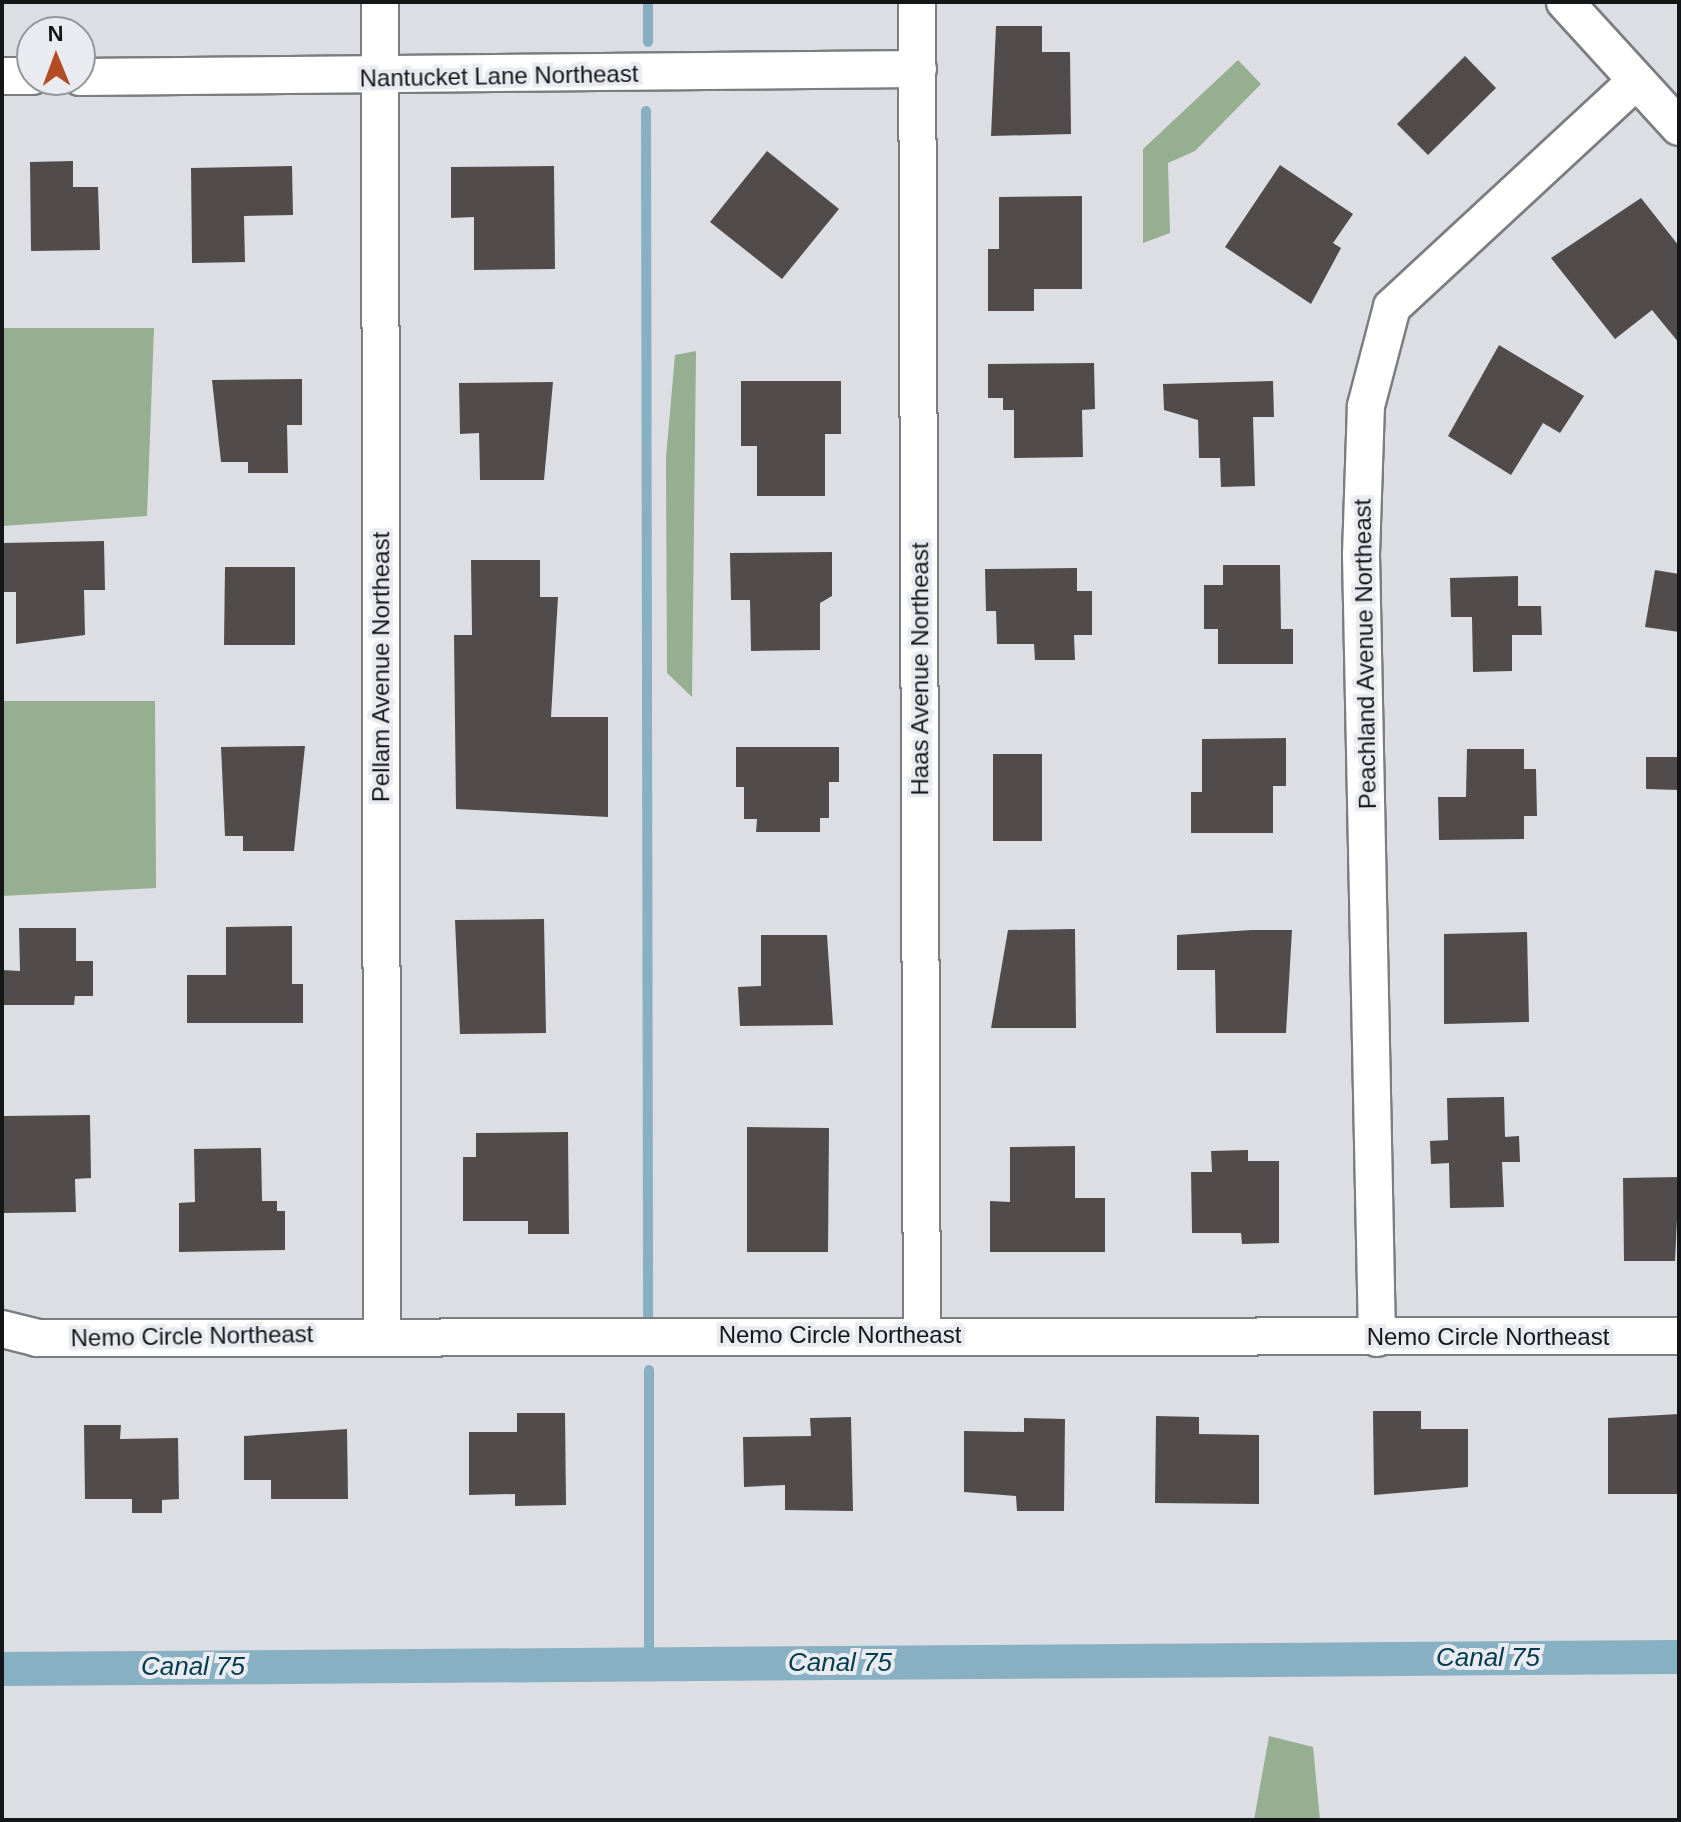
<!DOCTYPE html>
<html>
<head>
<meta charset="utf-8">
<style>
	body { margin:0 }
	#map { position:relative; width:1681px; height:1822px; overflow:hidden; background:#dcdee3; font-family:Arial,sans-serif }
	div>[style] { position:absolute }
	.forest>* { inset:0; background:#95af90 }
	.stream>* { height:10px; margin:-5px; padding:0 5px; transform-origin:5px; border-radius:5px; background:#87b0c2 }
	.canal>* { height:34px; margin:-17px; padding:0 17px; transform-origin:17px; border-radius:17px; background:#87b0c2 }
	.building>* { inset:0; background:#514c4b }
	.roads { filter:drop-shadow(2px 0 #7b7d81) drop-shadow(-2px 0 #7b7d81) drop-shadow(0 2px #7b7d81) drop-shadow(0 -2px #7b7d81) }
	.minor>* { height:36px; margin:-18px; padding:0 18px; transform-origin:18px; border-radius:18px; background:#fff }
	span { translate:-50% -50%; white-space:nowrap; text-align:center; line-height:1.15; -webkit-text-stroke:8px #e9ebf0; paint-order:stroke }
	.street-label { font-size:24px; color:#151617 }
	.water-label { font-size:26px; color:#003a4e; font-style:italic }
	.frame { position:absolute; inset:0; border:4px solid #151617; pointer-events:none }
	.north { position:absolute; left:16px; top:16px; width:80px; height:80px; box-sizing:border-box; background:#e9ebf0; border:2px solid #949699; border-radius:50%; rotate:359deg; font-size:22px; font-weight:700; line-height:32px; text-align:center; color:#151617 }
	.north::after { content:''; display:block; margin:auto; width:28px; height:36px; background:#b24c24; clip-path:polygon(50% 0,100% 100%,50% 72%,0 100%) }
</style>
</head>
<body>
<div id="map">
	<div class="forest">
		<div style="clip-path:polygon(1238px 60px,1261px 84px,1195px 151px,1168px 163px,1170px 233px,1143px 243px,1143px 149px)"></div>
		<div style="clip-path:polygon(2px 328px,154px 328px,147px 516px,2px 526px)"></div>
		<div style="clip-path:polygon(696px 351px,692px 697px,667px 673px,666px 458px,675px 355px)"></div>
		<div style="clip-path:polygon(2px 701px,155px 701px,156px 888px,2px 896px)"></div>
		<div style="clip-path:polygon(1269px 1736px,1313px 1747px,1320px 1820px,1254px 1820px)"></div>
	</div>
	<div class="stream">
		<div style="left:648px;top:2px;width:40px;rotate:90deg"></div>
		<div style="left:646px;top:111px;width:1204px;rotate:89.9deg"></div>
		<div style="left:649px;top:1370px;width:295px;rotate:90deg"></div>
	</div>
	<div class="canal">
		<div style="left:2px;top:1669px;width:1677px;rotate:-0.41deg"></div>
	</div>
	<div class="building">
		<div style="clip-path:polygon(996px 26px,1042px 26px,1042px 52px,1070px 52px,1071px 134px,991px 136px)"></div>
		<div style="clip-path:polygon(1465px 56px,1496px 88px,1428px 155px,1397px 124px)"></div>
		<div style="clip-path:polygon(767px 151px,839px 209px,782px 279px,710px 222px)"></div>
		<div style="clip-path:polygon(73px 161px,73px 187px,98px 187px,100px 250px,31px 251px,30px 162px)"></div>
		<div style="clip-path:polygon(1280px 165px,1353px 214px,1333px 243px,1341px 248px,1311px 304px,1225px 247px)"></div>
		<div style="clip-path:polygon(292px 166px,293px 215px,244px 216px,245px 262px,192px 263px,191px 168px)"></div>
		<div style="clip-path:polygon(554px 166px,555px 269px,474px 270px,474px 217px,451px 218px,451px 167px)"></div>
		<div style="clip-path:polygon(1082px 196px,1082px 289px,1034px 289px,1034px 311px,988px 311px,988px 249px,999px 249px,999px 197px)"></div>
		<div style="clip-path:polygon(1641px 198px,1679px 246px,1679px 343px,1652px 310px,1615px 339px,1551px 258px)"></div>
		<div style="clip-path:polygon(1499px 345px,1584px 396px,1560px 433px,1543px 423px,1511px 475px,1448px 436px)"></div>
		<div style="clip-path:polygon(1094px 363px,1095px 409px,1082px 410px,1083px 457px,1014px 458px,1014px 410px,1003px 410px,1003px 398px,988px 398px,988px 364px)"></div>
		<div style="clip-path:polygon(302px 379px,302px 425px,287px 425px,288px 473px,248px 473px,248px 462px,221px 462px,212px 380px)"></div>
		<div style="clip-path:polygon(741px 381px,841px 381px,841px 434px,825px 434px,825px 496px,757px 496px,757px 446px,741px 446px)"></div>
		<div style="clip-path:polygon(1273px 381px,1274px 417px,1253px 417px,1255px 486px,1221px 487px,1220px 458px,1199px 458px,1198px 420px,1164px 410px,1163px 384px)"></div>
		<div style="clip-path:polygon(553px 382px,544px 480px,480px 480px,479px 433px,460px 434px,459px 383px)"></div>
		<div style="clip-path:polygon(104px 541px,105px 590px,84px 590px,85px 635px,16px 644px,16px 592px,3px 592px,2px 543px)"></div>
		<div style="clip-path:polygon(832px 552px,832px 596px,820px 603px,820px 650px,751px 651px,750px 600px,731px 600px,730px 553px)"></div>
		<div style="clip-path:polygon(471px 560px,540px 560px,540px 597px,558px 597px,551px 717px,608px 717px,608px 817px,456px 809px,454px 635px,472px 635px)"></div>
		<div style="clip-path:polygon(1223px 565px,1280px 565px,1281px 629px,1293px 629px,1293px 664px,1218px 664px,1218px 629px,1204px 629px,1204px 585px,1223px 585px)"></div>
		<div style="clip-path:polygon(225px 567px,295px 567px,295px 645px,224px 645px)"></div>
		<div style="clip-path:polygon(1077px 568px,1077px 591px,1092px 591px,1092px 635px,1074px 635px,1075px 660px,1035px 660px,1034px 644px,997px 644px,996px 611px,986px 611px,985px 569px)"></div>
		<div style="clip-path:polygon(1655px 570px,1679px 574px,1679px 632px,1645px 627px)"></div>
		<div style="clip-path:polygon(1518px 576px,1518px 606px,1541px 606px,1542px 635px,1512px 635px,1512px 671px,1473px 672px,1472px 617px,1451px 617px,1450px 578px)"></div>
		<div style="clip-path:polygon(1286px 738px,1286px 786px,1273px 786px,1273px 833px,1191px 833px,1191px 792px,1202px 792px,1202px 739px)"></div>
		<div style="clip-path:polygon(305px 746px,294px 851px,243px 851px,243px 836px,225px 836px,221px 747px)"></div>
		<div style="clip-path:polygon(736px 747px,839px 747px,839px 782px,829px 782px,829px 818px,820px 818px,820px 832px,756px 832px,757px 819px,744px 819px,744px 787px,736px 787px)"></div>
		<div style="clip-path:polygon(1467px 749px,1524px 749px,1524px 769px,1536px 769px,1537px 816px,1524px 816px,1524px 839px,1439px 840px,1438px 797px,1466px 797px)"></div>
		<div style="clip-path:polygon(993px 754px,1042px 754px,1042px 841px,993px 841px)"></div>
		<div style="clip-path:polygon(1646px 757px,1679px 757px,1679px 790px,1646px 789px)"></div>
		<div style="clip-path:polygon(544px 919px,546px 1033px,460px 1034px,455px 920px)"></div>
		<div style="clip-path:polygon(292px 926px,292px 984px,303px 984px,303px 1023px,187px 1023px,187px 975px,226px 975px,226px 927px)"></div>
		<div style="clip-path:polygon(19px 928px,76px 928px,76px 961px,93px 961px,93px 996px,75px 996px,74px 1005px,2px 1005px,2px 970px,20px 971px)"></div>
		<div style="clip-path:polygon(1075px 929px,1076px 1028px,991px 1028px,1008px 930px)"></div>
		<div style="clip-path:polygon(1251px 930px,1292px 930px,1286px 1033px,1216px 1033px,1215px 970px,1177px 970px,1177px 935px)"></div>
		<div style="clip-path:polygon(1527px 932px,1529px 1022px,1444px 1024px,1444px 934px)"></div>
		<div style="clip-path:polygon(761px 935px,827px 935px,833px 1025px,740px 1026px,738px 987px,761px 986px)"></div>
		<div style="clip-path:polygon(1504px 1097px,1505px 1137px,1519px 1136px,1520px 1162px,1502px 1162px,1504px 1207px,1450px 1208px,1449px 1163px,1431px 1164px,1430px 1141px,1448px 1140px,1447px 1098px)"></div>
		<div style="clip-path:polygon(90px 1115px,91px 1178px,75px 1179px,76px 1212px,2px 1213px,4px 1116px)"></div>
		<div style="clip-path:polygon(747px 1127px,829px 1128px,828px 1252px,747px 1252px)"></div>
		<div style="clip-path:polygon(568px 1132px,569px 1234px,528px 1234px,528px 1221px,463px 1221px,463px 1157px,476px 1157px,476px 1133px)"></div>
		<div style="clip-path:polygon(1075px 1146px,1075px 1198px,1105px 1198px,1105px 1252px,990px 1252px,990px 1201px,1010px 1202px,1010px 1147px)"></div>
		<div style="clip-path:polygon(261px 1148px,262px 1201px,277px 1201px,277px 1211px,285px 1211px,285px 1250px,179px 1252px,179px 1203px,195px 1202px,194px 1149px)"></div>
		<div style="clip-path:polygon(1248px 1150px,1248px 1161px,1279px 1161px,1279px 1243px,1242px 1244px,1241px 1233px,1192px 1233px,1191px 1172px,1212px 1172px,1211px 1151px)"></div>
		<div style="clip-path:polygon(1679px 1177px,1675px 1261px,1624px 1261px,1623px 1178px)"></div>
		<div style="clip-path:polygon(1373px 1411px,1421px 1411px,1421px 1429px,1468px 1429px,1468px 1487px,1374px 1495px)"></div>
		<div style="clip-path:polygon(517px 1413px,565px 1413px,566px 1505px,515px 1506px,515px 1494px,469px 1495px,469px 1432px,517px 1432px)"></div>
		<div style="clip-path:polygon(1679px 1414px,1679px 1494px,1608px 1494px,1608px 1418px)"></div>
		<div style="clip-path:polygon(1156px 1416px,1199px 1417px,1199px 1434px,1259px 1435px,1259px 1504px,1155px 1503px)"></div>
		<div style="clip-path:polygon(851px 1417px,853px 1511px,785px 1510px,785px 1485px,744px 1487px,743px 1437px,811px 1436px,810px 1418px)"></div>
		<div style="clip-path:polygon(1024px 1418px,1065px 1419px,1064px 1511px,1017px 1511px,1016px 1496px,964px 1492px,964px 1431px,1024px 1432px)"></div>
		<div style="clip-path:polygon(84px 1425px,121px 1425px,120px 1439px,178px 1438px,179px 1499px,162px 1500px,162px 1513px,132px 1513px,132px 1499px,85px 1499px)"></div>
		<div style="clip-path:polygon(347px 1429px,348px 1499px,271px 1499px,271px 1480px,244px 1480px,244px 1436px)"></div>
	</div>
	<div class="roads">
		<div class="minor">
			<div style="left:380px;top:2px;width:1330px;rotate:89.91deg"></div>
			<div style="left:917px;top:2px;width:1334px;rotate:89.79deg"></div>
			<div style="left:1565px;top:2px;width:169px;rotate:47.6deg"></div>
			<div style="left:2px;top:76px;width:30px"></div>
			<div style="left:80px;top:77px;width:838px;rotate:-0.55deg"></div>
			<div style="left:2px;top:1329px;width:36px;rotate:14deg"></div>
			<div style="left:37px;top:1338px;width:1642px;rotate:-0.07deg"></div>
			<div style="left:1377px;top:1338px;width:783px;rotate:-91.17deg"></div>
			<div style="left:1361px;top:555px;width:149px;rotate:-88.1deg"></div>
			<div style="left:1366px;top:406px;width:102px;rotate:-75.3deg"></div>
			<div style="left:1392px;top:307px;width:333px;rotate:-42.8deg"></div>
		</div>
	</div>
	<div class="street-label">
		<span style="left:499px;top:76px;rotate:-1deg">Nantucket Lane Northeast</span>
		<span style="left:1365px;top:654px;rotate:-91deg">Peachland Avenue Northeast</span>
		<span style="left:381px;top:667px;rotate:-90deg">Pellam Avenue Northeast</span>
		<span style="left:920px;top:669px;rotate:-90deg">Haas Avenue Northeast</span>
		<span style="left:840px;top:1335px">Nemo Circle Northeast</span>
		<span style="left:192px;top:1336px;rotate:-1deg">Nemo Circle Northeast</span>
		<span style="left:1488px;top:1337px">Nemo Circle Northeast</span>
	</div>
	<div class="water-label">
		<span style="left:1488px;top:1658px">Canal 75</span>
		<span style="left:840px;top:1663px">Canal 75</span>
		<span style="left:193px;top:1667px">Canal 75</span>
	</div>
	<div class="frame"></div>
	<div class="north">N</div>
</div>
</body>
</html>
